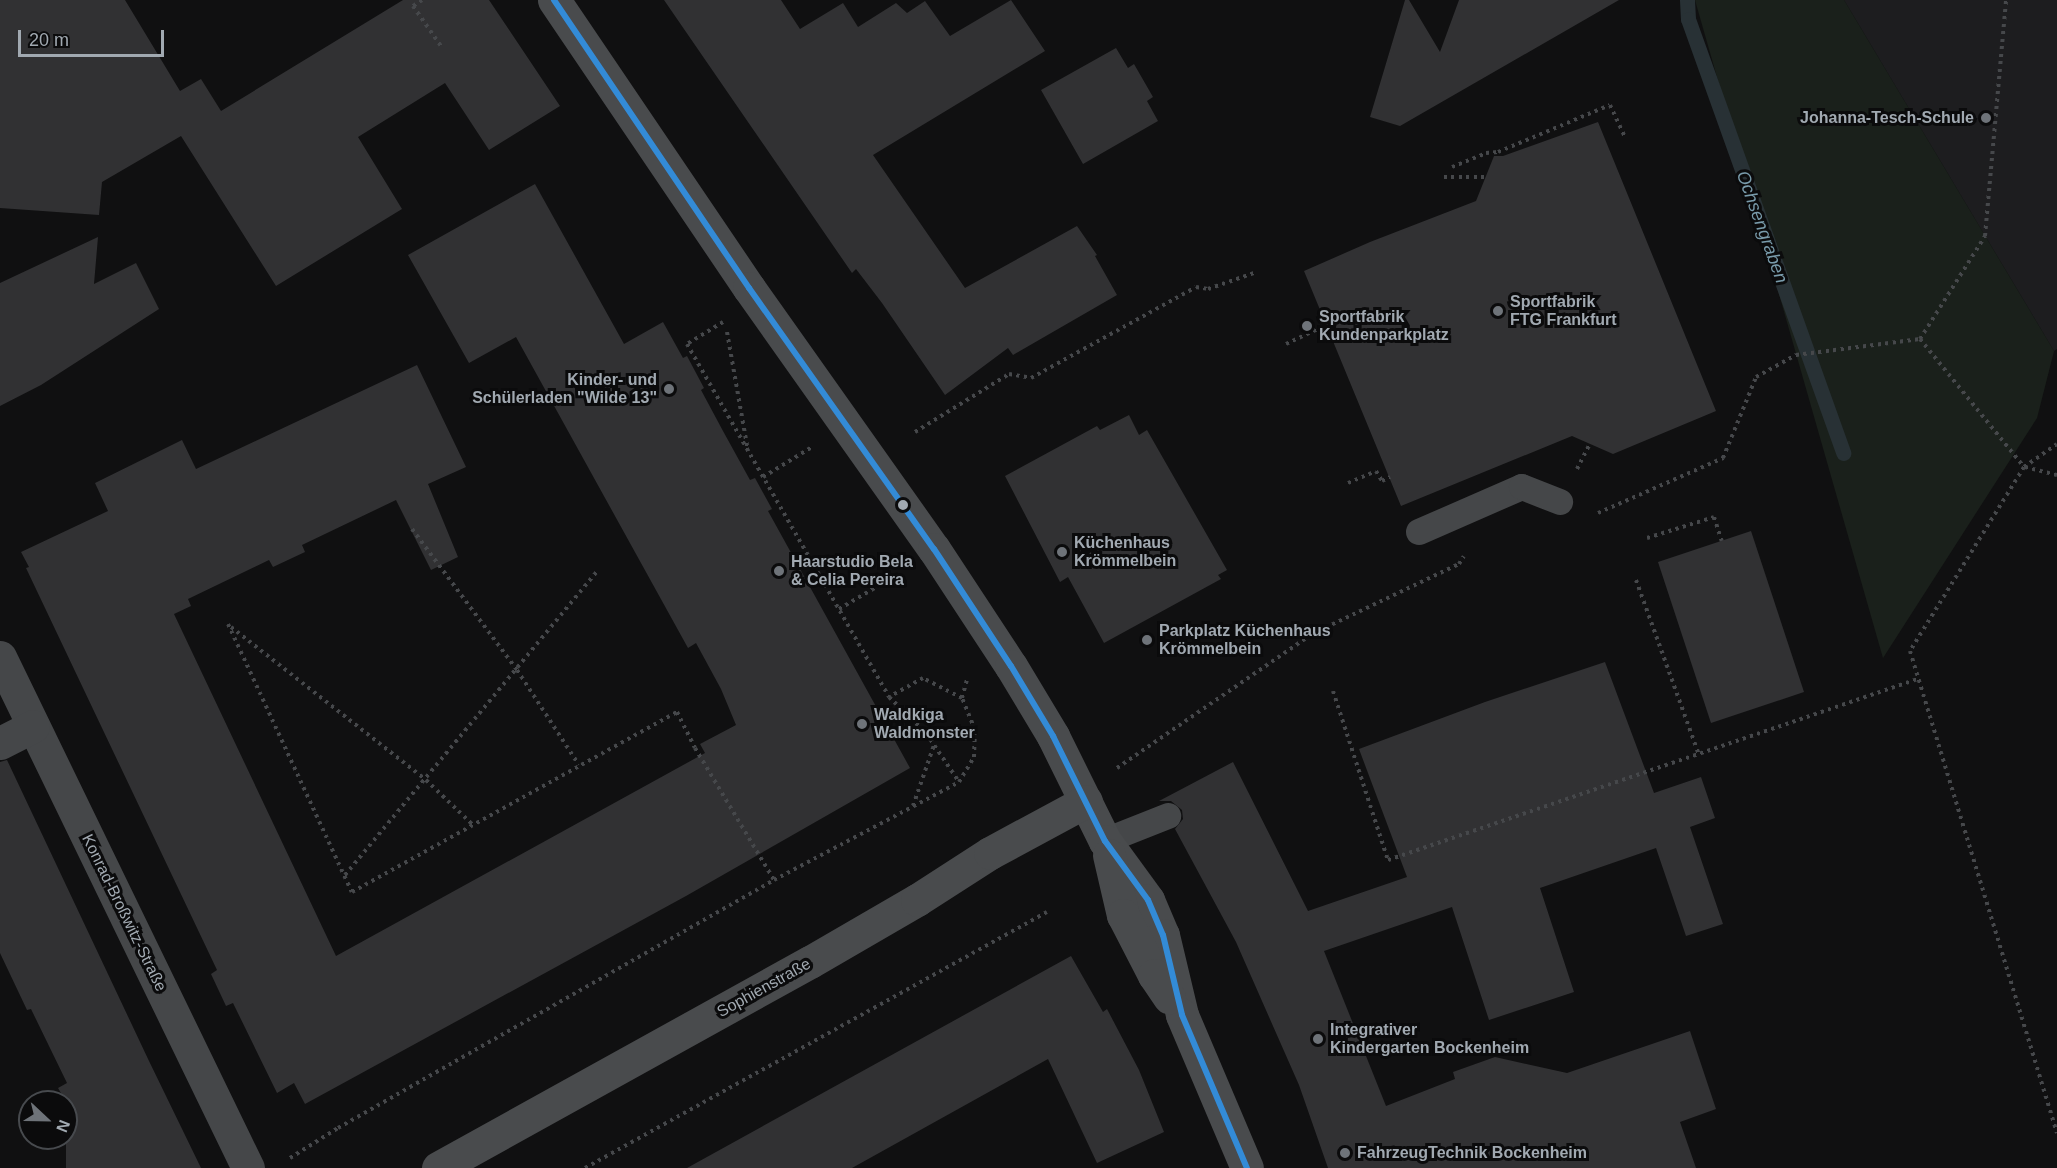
<!DOCTYPE html>
<html>
<head>
<meta charset="utf-8">
<style>
	body { margin:0 }
	#map { position:relative; width:2057px; height:1168px; overflow:hidden; background:#101011; font-family:Arial,sans-serif }
	div>[style] { position:absolute }
	.built>* { inset:0; background:#1d1d1f }
	.green>* { inset:0; background:#1a201b }
	.stream>* { height:15px; margin:-7.5px; padding:0 7.5px; transform-origin:7.5px; border-radius:7.5px; background:#283135 }
	.building>* { inset:0; background:#313133 }
	.path>* { height:4px; margin-top:-2px; transform-origin:0; background:repeating-linear-gradient(90deg,#46484b 0 3px,transparent 0 7.5px) }
	.lane>* { height:26px; margin:-13px; padding:0 13px; transform-origin:13px; border-radius:13px; background:#454749 }
	.street>* { height:33px; margin:-16.5px; padding:0 16.5px; transform-origin:16.5px; border-radius:16.5px; background:#454749 }
	.secondary>* { height:33px; margin:-16.5px; padding:0 16.5px; transform-origin:16.5px; border-radius:16.5px; background:#494b4d }
	.bus-1>* { height:6px; margin:-3px; padding:0 3px; transform-origin:3px; border-radius:3px; background:#338bd7 }
	.dots>* { width:16px; height:16px; translate:-50% -50%; box-sizing:border-box; border:3px solid #0b0b0c; border-radius:50% }
	span { translate:-50% -50%; white-space:nowrap; text-align:center; line-height:1.15; -webkit-text-stroke:6px #0b0b0c; paint-order:stroke }
	.poi-label { font-size:16px; color:#a1a9b1; font-weight:700 }
	.right { translate:-100% -50%; text-align:right }
	.left { translate:0 -50%; text-align:left }
	.street-label { font-size:16px; color:#a1a9b1 }
	.water-label { font-size:18px; color:#799bab; font-style:italic }
	.north { position:absolute; left:18px; top:1090px; width:60px; height:60px; box-sizing:border-box; background:#0b0b0c; border:2px solid #474a4e; border-radius:50%; rotate:112deg; font-size:16px; font-weight:700; line-height:24px; text-align:center; color:#a1a9b1 }
	.north::after { content:''; display:block; margin:auto; width:21px; height:27px; background:#6e7379; clip-path:polygon(50% 0,100% 100%,50% 72%,0 100%) }
	.scale { position:absolute; left:18px; top:30px; width:146px; height:27px; box-sizing:border-box; border:3px solid #a1a9b1; border-top:0; padding-left:8px; font-size:18px; line-height:21px; white-space:nowrap; color:#a1a9b1; -webkit-text-stroke:4px #0b0b0c; paint-order:stroke }
</style>
</head>
<body>
<div id="map">
	<div class="built">
		<div style="clip-path:polygon(1844px 0,2057px 0,2057px 349px,2054px 351px)"></div>
	</div>
	<div class="green">
		<div style="clip-path:polygon(1695px 0,1844px 0,2054px 351px,2037px 418px,1883px 658px)"></div>
	</div>
	<div class="stream">
		<div style="left:1687px;top:0;width:19px;rotate:87deg"></div>
		<div style="left:1688px;top:19px;width:461px;rotate:70.3deg"></div>
	</div>
	<div class="building">
		<div style="clip-path:polygon(0 0,125px 0,180px 91px,201px 79px,221px 111px,403px 0,489px 0,560px 106px,489px 150px,445px 83px,358px 137px,402px 209px,276px 286px,181px 136px,102px 182px,99px 215px,0 208px)"></div>
		<div style="clip-path:polygon(664px 0,781px 0,800px 29px,843px 3px,858px 27px,896px 3px,907px 13px,925px 1px,950px 36px,1011px 0,1045px 51px,873px 155px,965px 288px,1077px 226px,1097px 255px,1095px 256px,1117px 295px,1013px 355px,1008px 348px,945px 395px,882px 303px,856px 269px,852px 273px)"></div>
		<div style="clip-path:polygon(1405px 0,1409px 0,1440px 52px,1459px 0,1619px 0,1400px 126px,1370px 117px)"></div>
		<div style="clip-path:polygon(1116px 48px,1128px 68px,1134px 64px,1153px 97px,1147px 101px,1158px 121px,1083px 164px,1041px 90px)"></div>
		<div style="clip-path:polygon(1598px 122px,1716px 411px,1613px 454px,1572px 436px,1401px 506px,1304px 271px,1370px 242px,1476px 201px,1494px 156px,1503px 156px)"></div>
		<div style="clip-path:polygon(535px 184px,624px 344px,663px 322px,683px 358px,687px 356px,704px 388px,701px 390px,723px 431px,750px 480px,755px 478px,772px 509px,768px 511px,910px 768px,686px 896px,305px 1104px,294px 1083px,277px 1093px,233px 1003px,226px 1006px,211px 974px,217px 970px,26px 568px,29px 567px,21px 552px,108px 511px,95px 483px,182px 440px,196px 469px,417px 365px,466px 467px,428px 484px,458px 557px,431px 570px,396px 500px,302px 545px,305px 552px,273px 567px,269px 560px,188px 599px,191px 606px,174px 614px,336px 956px,705px 753px,700px 744px,736px 725px,721px 689px,696px 643px,688px 648px,516px 337px,469px 363px,408px 255px)"></div>
		<div style="clip-path:polygon(98px 237px,94px 284px,136px 263px,159px 309px,41px 385px,0 406px,0 283px)"></div>
		<div style="clip-path:polygon(1129px 415px,1139px 435px,1147px 430px,1227px 570px,1218px 575px,1221px 579px,1104px 643px,1068px 577px,1060px 582px,1005px 476px,1097px 426px,1100px 430px)"></div>
		<div style="clip-path:polygon(1751px 531px,1804px 692px,1711px 723px,1658px 562px)"></div>
		<div style="clip-path:polygon(1605px 662px,1654px 793px,1701px 777px,1715px 818px,1690px 827px,1723px 924px,1686px 936px,1656px 848px,1540px 888px,1574px 992px,1489px 1020px,1452px 907px,1324px 951px,1386px 1106px,1455px 1079px,1453px 1072px,1495px 1057px,1567px 1073px,1690px 1031px,1716px 1109px,1680px 1122px,1696px 1168px,1328px 1168px,1299px 1085px,1236px 942px,1175px 829px,1183px 819px,1182px 810px,1171px 801px,1159px 801px,1233px 762px,1308px 911px,1407px 877px,1359px 749px,1485px 702px)"></div>
		<div style="clip-path:polygon(7px 760px,149px 1061px,201px 1168px,66px 1168px,66px 1102px,58px 1088px,67px 1083px,31px 1009px,27px 1010px,0 953px,0 762px)"></div>
		<div style="clip-path:polygon(1071px 956px,1103px 1012px,1107px 1009px,1139px 1070px,1164px 1132px,1097px 1163px,1048px 1059px,852px 1168px,687px 1168px)"></div>
	</div>
	<div class="path">
		<div style="left:422px;top:0;width:11px;rotate:146deg"></div>
		<div style="left:413px;top:6px;width:52px;rotate:55.1deg"></div>
		<div style="left:1452px;top:167px;width:37px;rotate:-22deg"></div>
		<div style="left:1486px;top:153px;width:12px;rotate:-5deg"></div>
		<div style="left:1498px;top:152px;width:121px;rotate:-22.8deg"></div>
		<div style="left:1610px;top:105px;width:35px;rotate:65deg"></div>
		<div style="left:1444px;top:177px;width:42px"></div>
		<div style="left:723px;top:322px;width:42px;rotate:148.6deg"></div>
		<div style="left:687px;top:344px;width:407px;rotate:60.2deg"></div>
		<div style="left:889px;top:697px;width:52px;rotate:44.2deg"></div>
		<div style="left:926px;top:733px;width:59px;rotate:56deg"></div>
		<div style="left:727px;top:332px;width:121px;rotate:80deg"></div>
		<div style="left:1920px;top:339px;width:122px;rotate:-57.7deg"></div>
		<div style="left:1985px;top:236px;width:237px;rotate:-84.9deg"></div>
		<div style="left:1920px;top:339px;width:165px;rotate:50.9deg"></div>
		<div style="left:2024px;top:467px;width:40px;rotate:-34.9deg"></div>
		<div style="left:1286px;top:344px;width:44px;rotate:-25.4deg"></div>
		<div style="left:915px;top:432px;width:110px;rotate:-31.7deg"></div>
		<div style="left:1009px;top:374px;width:22px;rotate:10deg"></div>
		<div style="left:1031px;top:378px;width:188px;rotate:-28.9deg"></div>
		<div style="left:1196px;top:287px;width:12px;rotate:9deg"></div>
		<div style="left:1208px;top:289px;width:49px;rotate:-19.2deg"></div>
		<div style="left:1577px;top:469px;width:28px;rotate:-63deg"></div>
		<div style="left:2057px;top:475px;width:34px;rotate:-166deg"></div>
		<div style="left:2024px;top:467px;width:216px;rotate:121.8deg"></div>
		<div style="left:1910px;top:651px;width:504px;rotate:73.04deg"></div>
		<div style="left:763px;top:477px;width:57px;rotate:-31.5deg"></div>
		<div style="left:1348px;top:483px;width:30px;rotate:-23deg"></div>
		<div style="left:1376px;top:471px;width:12px;rotate:59deg"></div>
		<div style="left:1382px;top:481px;width:9px;rotate:-27deg"></div>
		<div style="left:1598px;top:513px;width:137px;rotate:-23.7deg"></div>
		<div style="left:1723px;top:458px;width:87px;rotate:-67.8deg"></div>
		<div style="left:1756px;top:377px;width:46px;rotate:-28.8deg"></div>
		<div style="left:1796px;top:355px;width:125px;rotate:-7.4deg"></div>
		<div style="left:412px;top:529px;width:176px;rotate:53.3deg"></div>
		<div style="left:517px;top:670px;width:113px;rotate:56.9deg"></div>
		<div style="left:1647px;top:538px;width:70px;rotate:-17.4deg"></div>
		<div style="left:1714px;top:517px;width:25px;rotate:72deg"></div>
		<div style="left:1636px;top:580px;width:186px;rotate:70.2deg"></div>
		<div style="left:839px;top:609px;width:65px;rotate:-30.5deg"></div>
		<div style="left:228px;top:624px;width:295px;rotate:65.2deg"></div>
		<div style="left:352px;top:892px;width:372px;rotate:-29deg"></div>
		<div style="left:677px;top:712px;width:40px;rotate:63.4deg"></div>
		<div style="left:695px;top:748px;width:154px;rotate:59.1deg"></div>
		<div style="left:231px;top:627px;width:248px;rotate:38.1deg"></div>
		<div style="left:426px;top:780px;width:66px;rotate:43.8deg"></div>
		<div style="left:1333px;top:691px;width:178px;rotate:72deg"></div>
		<div style="left:1388px;top:860px;width:560px;rotate:-18.86deg"></div>
		<div style="left:962px;top:698px;width:20px;rotate:-75deg"></div>
		<div style="left:1117px;top:768px;width:237px;rotate:-34.5deg"></div>
		<div style="left:1312px;top:634px;width:163px;rotate:-25.5deg"></div>
		<div style="left:1459px;top:564px;width:9px;rotate:-58deg"></div>
		<div style="left:913px;top:806px;width:65px;rotate:-71deg"></div>
		<div style="left:345px;top:875px;width:396px;rotate:-50.3deg"></div>
		<div style="left:290px;top:1158px;width:57px;rotate:-32deg"></div>
		<div style="left:338px;top:1128px;width:502px;rotate:-29.63deg"></div>
		<div style="left:774px;top:880px;width:209px;rotate:-27.9deg"></div>
		<div style="left:959px;top:782px;width:29px;rotate:-59deg"></div>
		<div style="left:974px;top:757px;width:27px;rotate:-88deg"></div>
		<div style="left:975px;top:730px;width:35px;rotate:-112deg"></div>
		<div style="left:962px;top:698px;width:44px;rotate:-152.9deg"></div>
		<div style="left:923px;top:678px;width:39px;rotate:151deg"></div>
		<div style="left:585px;top:1168px;width:528px;rotate:-28.99deg"></div>
	</div>
	<div class="lane">
		<div style="left:1419px;top:532px;width:112px;rotate:-23.6deg"></div>
		<div style="left:1522px;top:487px;width:41px;rotate:21.5deg"></div>
		<div style="left:1105px;top:841px;width:68px;rotate:-21.6deg"></div>
	</div>
	<div class="street">
		<div style="left:0;top:657px;width:568px;rotate:64.11deg"></div>
		<div style="left:0;top:743px;width:37px;rotate:-27deg"></div>
	</div>
	<div class="secondary">
		<div style="left:554px;top:0;width:348px;rotate:55.9deg"></div>
		<div style="left:749px;top:288px;width:320px;rotate:54.7deg"></div>
		<div style="left:934px;top:549px;width:140px;rotate:56.7deg"></div>
		<div style="left:1011px;top:666px;width:82px;rotate:59deg"></div>
		<div style="left:1053px;top:736px;width:117px;rotate:63.7deg"></div>
		<div style="left:1105px;top:841px;width:73px;rotate:53.9deg"></div>
		<div style="left:1148px;top:900px;width:38px;rotate:67deg"></div>
		<div style="left:1163px;top:935px;width:82px;rotate:76.6deg"></div>
		<div style="left:1182px;top:1015px;width:166px;rotate:67deg"></div>
		<div style="left:1109px;top:855px;width:62px;rotate:76.9deg"></div>
		<div style="left:1123px;top:915px;width:68px;rotate:62.7deg"></div>
		<div style="left:1154px;top:975px;width:27px;rotate:56deg"></div>
		<div style="left:438px;top:1168px;width:425px;rotate:-29deg"></div>
		<div style="left:810px;top:962px;width:124px;rotate:-30.1deg"></div>
		<div style="left:917px;top:900px;width:87px;rotate:-32.8deg"></div>
		<div style="left:990px;top:853px;width:109px;rotate:-28.4deg"></div>
	</div>
	<div class="bus-1">
		<div style="left:554px;top:0;width:348px;rotate:55.9deg"></div>
		<div style="left:749px;top:288px;width:320px;rotate:54.7deg"></div>
		<div style="left:934px;top:549px;width:140px;rotate:56.7deg"></div>
		<div style="left:1011px;top:666px;width:82px;rotate:59deg"></div>
		<div style="left:1053px;top:736px;width:117px;rotate:63.7deg"></div>
		<div style="left:1105px;top:841px;width:73px;rotate:53.9deg"></div>
		<div style="left:1148px;top:900px;width:38px;rotate:67deg"></div>
		<div style="left:1163px;top:935px;width:82px;rotate:76.6deg"></div>
		<div style="left:1182px;top:1015px;width:166px;rotate:67deg"></div>
	</div>
	<div class="dots">
		<div style="left:1986px;top:118px;background:#6e7379"></div>
		<div style="left:1498px;top:311px;background:#6e7379"></div>
		<div style="left:1307px;top:326px;background:#6e7379"></div>
		<div style="left:669px;top:389px;background:#6e7379"></div>
		<div style="left:903px;top:505px;background:#a1a9b1"></div>
		<div style="left:1062px;top:552px;background:#6e7379"></div>
		<div style="left:779px;top:571px;background:#6e7379"></div>
		<div style="left:1147px;top:640px;background:#6e7379"></div>
		<div style="left:862px;top:724px;background:#6e7379"></div>
		<div style="left:1318px;top:1039px;background:#6e7379"></div>
		<div style="left:1345px;top:1153px;background:#6e7379"></div>
	</div>
	<div class="poi-label">
		<span class="right" style="left:1974px;top:118px">Johanna-Tesch-Schule</span>
		<span class="left" style="left:1510px;top:311px">Sportfabrik<br>FTG Frankfurt</span>
		<span class="left" style="left:1319px;top:326px">Sportfabrik<br>Kundenparkplatz</span>
		<span class="right" style="left:657px;top:389px">Kinder- und<br>Schülerladen "Wilde 13"</span>
		<span class="left" style="left:1074px;top:552px">Küchenhaus<br>Krömmelbein</span>
		<span class="left" style="left:791px;top:571px">Haarstudio Bela<br>&amp; Celia Pereira</span>
		<span class="left" style="left:1159px;top:640px">Parkplatz Küchenhaus<br>Krömmelbein</span>
		<span class="left" style="left:874px;top:724px">Waldkiga<br>Waldmonster</span>
		<span class="left" style="left:1330px;top:1039px">Integrativer<br>Kindergarten Bockenheim</span>
		<span class="left" style="left:1357px;top:1153px">FahrzeugTechnik Bockenheim</span>
	</div>
	<div class="street-label">
		<span style="left:124px;top:913px;rotate:64deg">Konrad-Broßwitz-Straße</span>
		<span style="left:764px;top:988px;rotate:-29deg">Sophienstraße</span>
	</div>
	<div class="water-label">
		<span style="left:1762px;top:227px;rotate:70deg">Ochsengraben</span>
	</div>
	<div class="north">N</div>
	<div class="scale">20 m</div>
</div>
</body>
</html>
